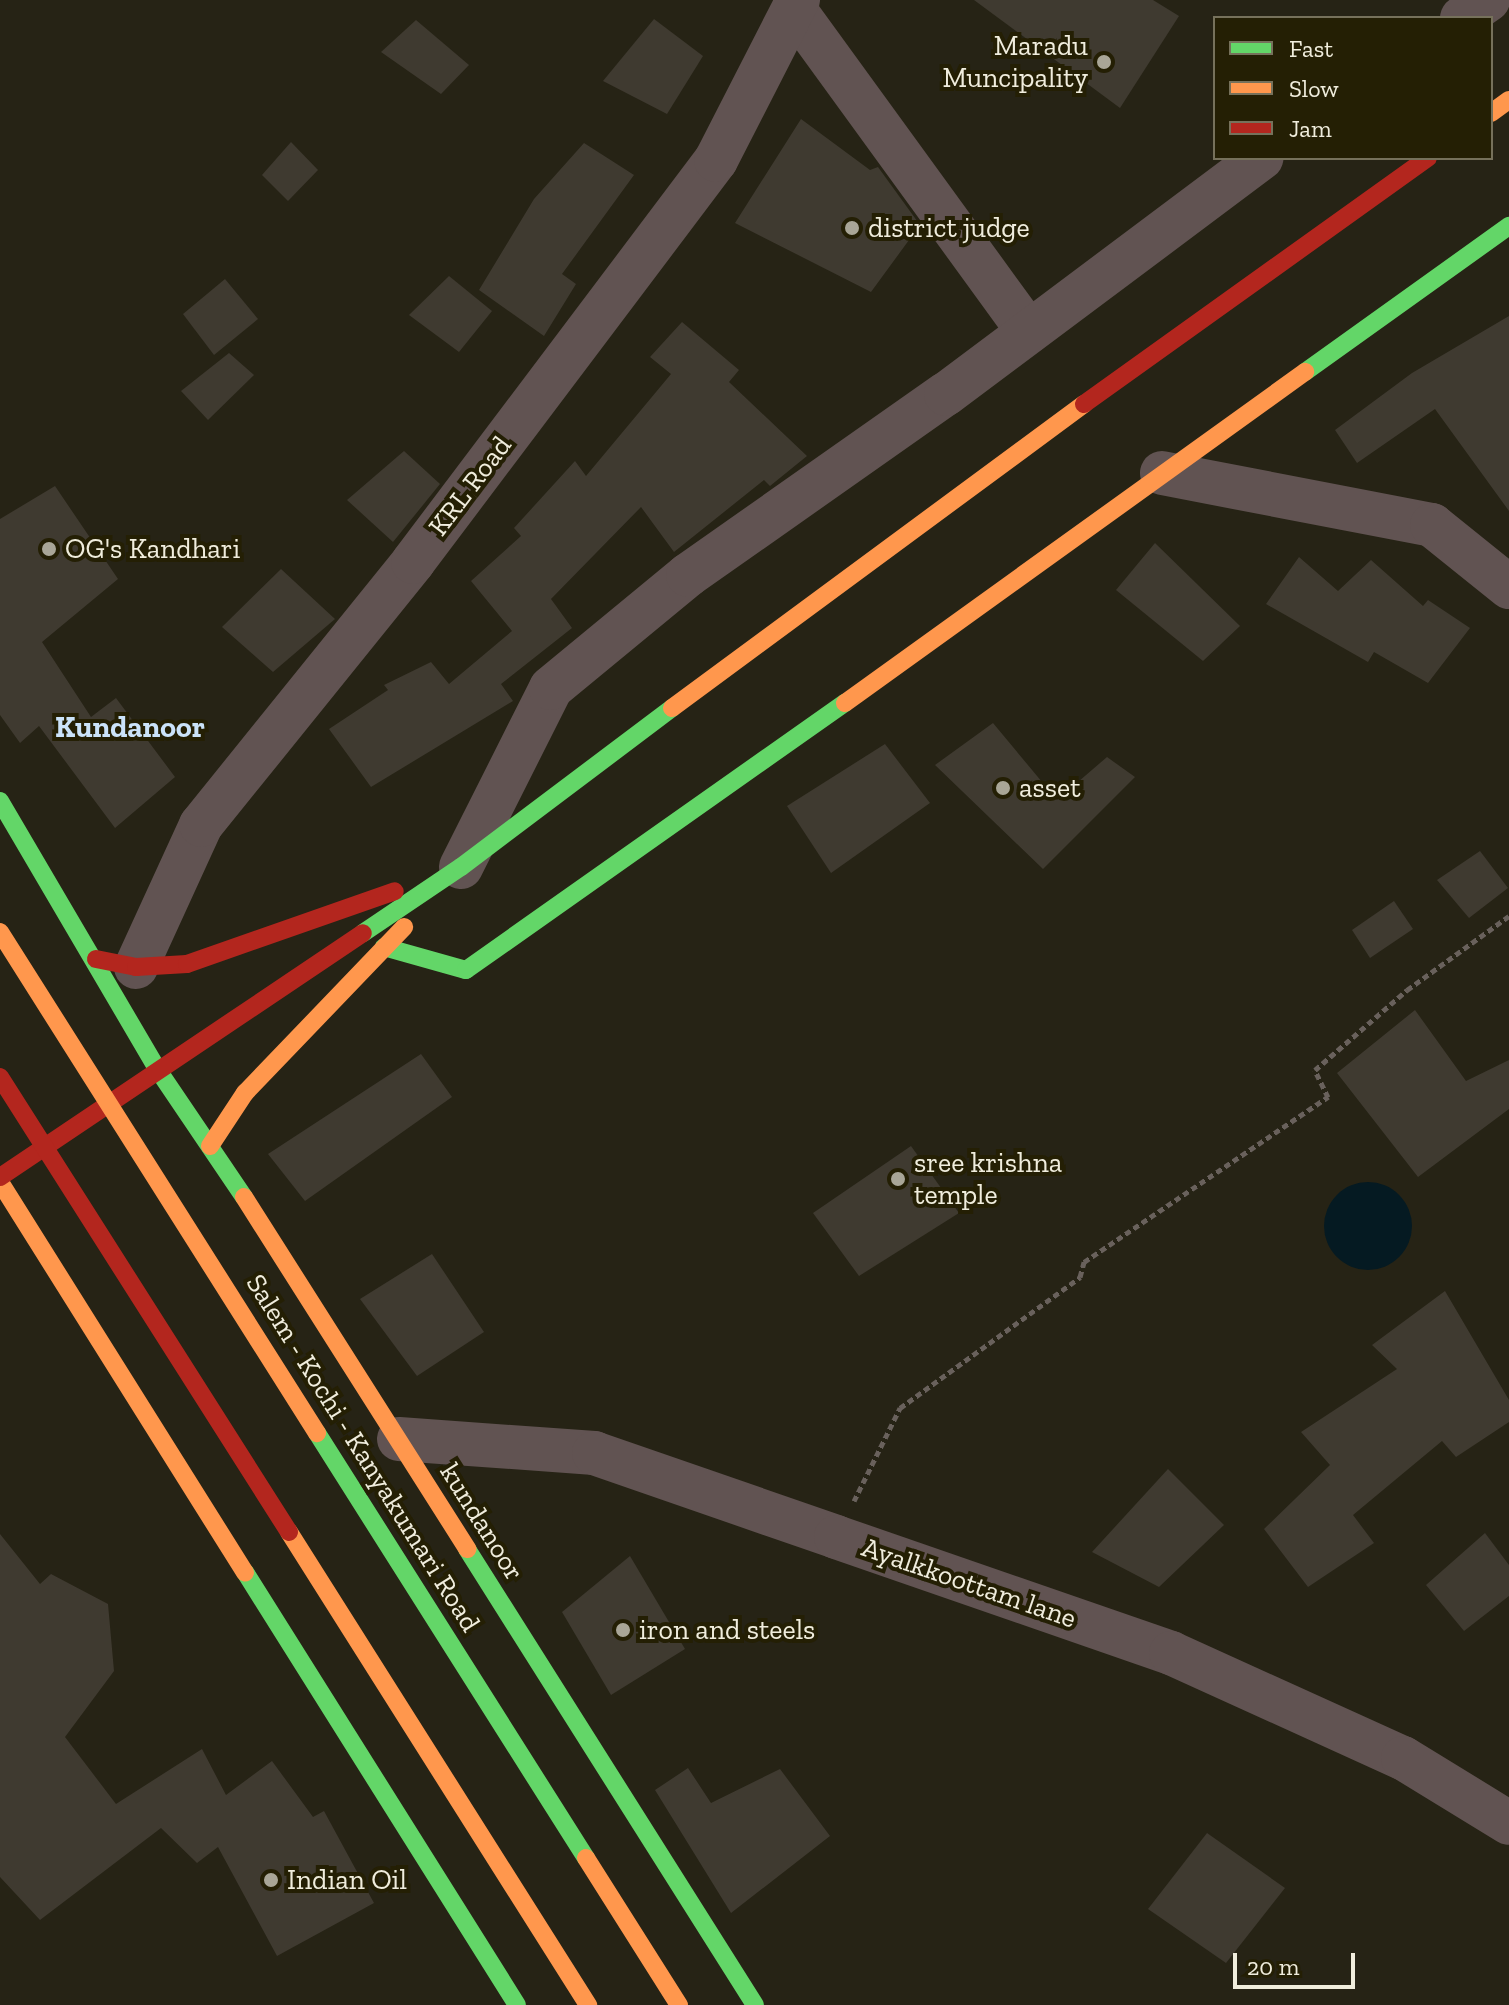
<!DOCTYPE html>
<html>
<head>
<meta charset="utf-8">
<style>
	body { margin:0 }
	#map { position:relative; width:1509px; height:2005px; overflow:hidden; background:#262315; font-family:"Zilla Slab",serif }
	div>[style] { position:absolute }
	.water>* { inset:0; background:#051a22 }
	.round { border-radius:50% }
	.building>* { inset:0; background:#3f3a30 }
	.path>* { height:5px; margin-top:-2.5px; transform-origin:0; background:repeating-linear-gradient(90deg,#69615c 0 6px,transparent 0 10px) }
	.street>* { height:44px; margin:-22px; padding:0 22px; transform-origin:22px; border-radius:22px; background:#615352 }
	.fast>* { height:18px; margin:-9px; padding:0 9px; transform-origin:9px; border-radius:9px; background:#63d668 }
	.slow>* { height:18px; margin:-9px; padding:0 9px; transform-origin:9px; border-radius:9px; background:#ff974d }
	.jam>* { height:18px; margin:-9px; padding:0 9px; transform-origin:9px; border-radius:9px; background:#b3261e }
	.fast-bridge>* { height:18px; margin:-9px; padding:0 9px; transform-origin:9px; border-radius:9px; background:#63d668 }
	.slow-bridge>* { height:18px; margin:-9px; padding:0 9px; transform-origin:9px; border-radius:9px; background:#ff974d }
	.jam-bridge>* { height:18px; margin:-9px; padding:0 9px; transform-origin:9px; border-radius:9px; background:#b3261e }
	.dots>* { width:22px; height:22px; translate:-50% -50%; box-sizing:border-box; border:4px solid #241f04; border-radius:50% }
	span { translate:-50% -50%; white-space:nowrap; text-align:center; line-height:1.15; -webkit-text-stroke:8px #241f04; paint-order:stroke }
	.poi-label { font-size:28px; color:#f0eddd }
	.right { translate:-100% -50%; text-align:right }
	.left { translate:0 -50%; text-align:left }
	.street-label { font-size:28px; color:#f0eddd }
	.neighbourhood-label { font-size:30px; color:#cbe3f9; font-weight:700 }
	.legend { position:absolute; left:1213px; top:16px; width:280px; height:144px; box-sizing:border-box; background:#241f04; border:2px solid #76715b; margin:0; padding:10px 14px; list-style:none; font-size:24px; color:#f0eddd }
	.legend li { display:flex; align-items:center; gap:16px; height:40px }
	.legend b { width:40px; border:2px solid #76715b }
	.scale { position:absolute; left:1233px; top:1953px; width:122px; height:36px; box-sizing:border-box; border:4px solid #f0eddd; border-top:0; padding-left:10px; font-size:24px; line-height:28px; white-space:nowrap; color:#f0eddd; -webkit-text-stroke:6px #241f04; paint-order:stroke }
</style>
</head>
<body>
<div id="map">
	<div class="water">
		<div class="round" style="left:1324px;top:1182px;width:88px;height:88px"></div>
	</div>
	<div class="building">
		<div style="clip-path:polygon(974px 0,1153px 0,1179px 16px,1120px 108px)"></div>
		<div style="clip-path:polygon(654px 19px,703px 56px,667px 114px,603px 81px)"></div>
		<div style="clip-path:polygon(416px 20px,469px 65px,441px 94px,381px 52px)"></div>
		<div style="clip-path:polygon(801px 119px,870px 170px,878px 167px,920px 225px,871px 292px,735px 223px)"></div>
		<div style="clip-path:polygon(291px 142px,318px 170px,288px 201px,262px 175px)"></div>
		<div style="clip-path:polygon(584px 143px,634px 175px,562px 274px,576px 284px,544px 336px,479px 290px,534px 199px)"></div>
		<div style="clip-path:polygon(449px 276px,492px 311px,459px 352px,409px 315px)"></div>
		<div style="clip-path:polygon(225px 279px,258px 319px,214px 355px,183px 314px)"></div>
		<div style="clip-path:polygon(1509px 316px,1509px 511px,1435px 409px,1357px 463px,1335px 430px,1412px 373px)"></div>
		<div style="clip-path:polygon(682px 322px,739px 370px,729px 382px,807px 456px,770px 486px,764px 480px,674px 552px,641px 507px,551px 599px,572px 628px,501px 684px,513px 701px,371px 787px,329px 729px,388px 690px,384px 685px,431px 662px,449px 684px,512px 631px,471px 581px,521px 536px,514px 528px,575px 461px,586px 476px,671px 374px,650px 357px)"></div>
		<div style="clip-path:polygon(229px 353px,254px 375px,208px 420px,181px 391px)"></div>
		<div style="clip-path:polygon(404px 451px,440px 484px,393px 542px,347px 500px)"></div>
		<div style="clip-path:polygon(55px 486px,118px 579px,42px 642px,91px 717px,116px 698px,175px 777px,115px 828px,39px 726px,20px 743px,0 715px,0 519px)"></div>
		<div style="clip-path:polygon(1155px 543px,1240px 626px,1203px 661px,1116px 590px)"></div>
		<div style="clip-path:polygon(1299px 557px,1338px 591px,1371px 560px,1423px 606px,1428px 600px,1470px 628px,1428px 683px,1374px 652px,1368px 662px,1266px 604px)"></div>
		<div style="clip-path:polygon(281px 569px,335px 619px,273px 672px,222px 627px)"></div>
		<div style="clip-path:polygon(993px 723px,1057px 800px,1107px 757px,1135px 777px,1043px 869px,935px 765px)"></div>
		<div style="clip-path:polygon(885px 744px,930px 803px,831px 873px,787px 806px)"></div>
		<div style="clip-path:polygon(1480px 851px,1508px 888px,1469px 918px,1437px 880px)"></div>
		<div style="clip-path:polygon(1394px 901px,1413px 929px,1370px 958px,1352px 930px)"></div>
		<div style="clip-path:polygon(1415px 1010px,1466px 1081px,1509px 1060px,1509px 1109px,1418px 1177px,1337px 1073px)"></div>
		<div style="clip-path:polygon(421px 1054px,452px 1097px,305px 1201px,268px 1154px)"></div>
		<div style="clip-path:polygon(911px 1146px,959px 1213px,859px 1276px,813px 1213px)"></div>
		<div style="clip-path:polygon(432px 1254px,484px 1332px,417px 1376px,360px 1299px)"></div>
		<div style="clip-path:polygon(1445px 1291px,1509px 1400px,1509px 1422px,1456px 1457px,1442px 1441px,1353px 1515px,1374px 1543px,1308px 1587px,1264px 1529px,1330px 1465px,1301px 1432px,1397px 1369px,1372px 1345px)"></div>
		<div style="clip-path:polygon(1168px 1469px,1224px 1525px,1159px 1587px,1092px 1552px)"></div>
		<div style="clip-path:polygon(1485px 1533px,1509px 1565px,1509px 1596px,1464px 1631px,1426px 1585px)"></div>
		<div style="clip-path:polygon(0 1534px,40px 1584px,51px 1574px,108px 1604px,114px 1671px,65px 1737px,116px 1804px,202px 1749px,226px 1795px,272px 1761px,313px 1817px,324px 1811px,374px 1903px,277px 1956px,218px 1847px,197px 1863px,161px 1828px,40px 1920px,0 1877px)"></div>
		<div style="clip-path:polygon(630px 1556px,685px 1649px,611px 1695px,562px 1612px)"></div>
		<div style="clip-path:polygon(688px 1768px,711px 1803px,780px 1769px,830px 1836px,731px 1913px,655px 1790px)"></div>
		<div style="clip-path:polygon(1207px 1833px,1285px 1888px,1226px 1963px,1148px 1909px)"></div>
	</div>
	<div class="path">
		<div style="left:854px;top:1501px;width:104px;rotate:-63.7deg"></div>
		<div style="left:900px;top:1408px;width:223px;rotate:-36deg"></div>
		<div style="left:1080px;top:1277px;width:16px;rotate:-75deg"></div>
		<div style="left:1084px;top:1262px;width:295px;rotate:-34.1deg"></div>
		<div style="left:1328px;top:1097px;width:30px;rotate:-116deg"></div>
		<div style="left:1315px;top:1070px;width:122px;rotate:-41deg"></div>
		<div style="left:1407px;top:990px;width:126px;rotate:-36deg"></div>
	</div>
	<div class="street">
		<div style="left:794px;top:9px;width:399px;rotate:54deg"></div>
		<div style="left:1462px;top:18px;width:32px;rotate:-35deg"></div>
		<div style="left:1162px;top:473px;width:275px;rotate:10.9deg"></div>
		<div style="left:1432px;top:525px;width:99px;rotate:38.8deg"></div>
		<div style="left:461px;top:867px;width:200px;rotate:-63.3deg"></div>
		<div style="left:551px;top:688px;width:178px;rotate:-39.5deg"></div>
		<div style="left:688px;top:575px;width:315px;rotate:-35.1deg"></div>
		<div style="left:946px;top:394px;width:394px;rotate:-36.8deg"></div>
		<div style="left:136px;top:967px;width:156px;rotate:-65.4deg"></div>
		<div style="left:201px;top:825px;width:338px;rotate:-51.1deg"></div>
		<div style="left:413px;top:562px;width:503px;rotate:-52.99deg"></div>
		<div style="left:716px;top:160px;width:180px;rotate:-62.9deg"></div>
		<div style="left:399px;top:1439px;width:196px;rotate:4.1deg"></div>
		<div style="left:594px;top:1453px;width:256px;rotate:19.1deg"></div>
		<div style="left:836px;top:1537px;width:355px;rotate:19.1deg"></div>
		<div style="left:1171px;top:1653px;width:255px;rotate:24.4deg"></div>
		<div style="left:1403px;top:1758px;width:124px;rotate:31.5deg"></div>
	</div>
	<div class="fast">
		<div style="left:1305px;top:372px;width:251px;rotate:-35.6deg"></div>
		<div style="left:0;top:801px;width:312px;rotate:59.6deg"></div>
		<div style="left:158px;top:1070px;width:153px;rotate:55.9deg"></div>
		<div style="left:363px;top:933px;width:118px;rotate:-34deg"></div>
		<div style="left:461px;top:867px;width:264px;rotate:-37deg"></div>
		<div style="left:384px;top:947px;width:85px;rotate:15.7deg"></div>
		<div style="left:466px;top:970px;width:464px;rotate:-35.2deg"></div>
		<div style="left:467px;top:1549px;width:539px;rotate:57.72deg"></div>
		<div style="left:245px;top:1572px;width:511px;rotate:57.86deg"></div>
	</div>
	<div class="slow">
		<div style="left:1491px;top:113px;width:22px;rotate:-36deg"></div>
		<div style="left:845px;top:703px;width:567px;rotate:-35.74deg"></div>
		<div style="left:672px;top:708px;width:512px;rotate:-36.42deg"></div>
		<div style="left:210px;top:1146px;width:64px;rotate:-56.6deg"></div>
		<div style="left:245px;top:1093px;width:230px;rotate:-46.2deg"></div>
		<div style="left:0;top:1182px;width:461px;rotate:57.9deg"></div>
		<div style="left:244px;top:1197px;width:417px;rotate:57.6deg"></div>
	</div>
	<div class="jam">
		<div style="left:1084px;top:404px;width:423px;rotate:-35.6deg"></div>
		<div style="left:96px;top:959px;width:41px;rotate:11.3deg"></div>
		<div style="left:136px;top:967px;width:51px;rotate:-3.4deg"></div>
		<div style="left:187px;top:964px;width:220px;rotate:-19.3deg"></div>
		<div style="left:0;top:1177px;width:437px;rotate:-33.9deg"></div>
	</div>
	<div class="fast-bridge">
		<div style="left:317px;top:1433px;width:503px;rotate:57.67deg"></div>
	</div>
	<div class="slow-bridge">
		<div style="left:0;top:932px;width:593px;rotate:57.68deg"></div>
		<div style="left:289px;top:1532px;width:560px;rotate:57.7deg"></div>
		<div style="left:586px;top:1858px;width:174px;rotate:57.7deg"></div>
	</div>
	<div class="jam-bridge">
		<div style="left:0;top:1077px;width:539px;rotate:57.58deg"></div>
	</div>
	<div class="dots">
		<div style="left:1104px;top:62px;background:#a9a697"></div>
		<div style="left:852px;top:228px;background:#a9a697"></div>
		<div style="left:49px;top:549px;background:#a9a697"></div>
		<div style="left:1003px;top:788px;background:#a9a697"></div>
		<div style="left:898px;top:1179px;background:#a9a697"></div>
		<div style="left:623px;top:1630px;background:#a9a697"></div>
		<div style="left:271px;top:1880px;background:#a9a697"></div>
	</div>
	<div class="poi-label">
		<span class="right" style="left:1088px;top:62px">Maradu<br>Muncipality</span>
		<span class="left" style="left:868px;top:228px">district judge</span>
		<span class="left" style="left:65px;top:549px">OG's Kandhari</span>
		<span class="left" style="left:1019px;top:788px">asset</span>
		<span class="left" style="left:914px;top:1179px">sree krishna<br>temple</span>
		<span class="left" style="left:639px;top:1630px">iron and steels</span>
		<span class="left" style="left:287px;top:1880px">Indian Oil</span>
	</div>
	<div class="street-label">
		<span style="left:470px;top:486px;rotate:-53deg">KRL Road</span>
		<span style="left:363px;top:1453px;rotate:58deg">Salem - Kochi - Kanyakumari Road</span>
		<span style="left:482px;top:1522px;rotate:58deg">kundanoor</span>
		<span style="left:969px;top:1583px;rotate:19deg">Ayalkkoottam lane</span>
	</div>
	<div class="neighbourhood-label">
		<span style="left:130px;top:727px">Kundanoor</span>
	</div>
	<ul class="legend">
	<li><b style="height:10px;background:#63d668"></b>Fast</li>
	<li><b style="height:10px;background:#ff974d"></b>Slow</li>
	<li><b style="height:10px;background:#b3261e"></b>Jam</li>
	</ul>
	<div class="scale">20 m</div>
</div>
</body>
</html>
